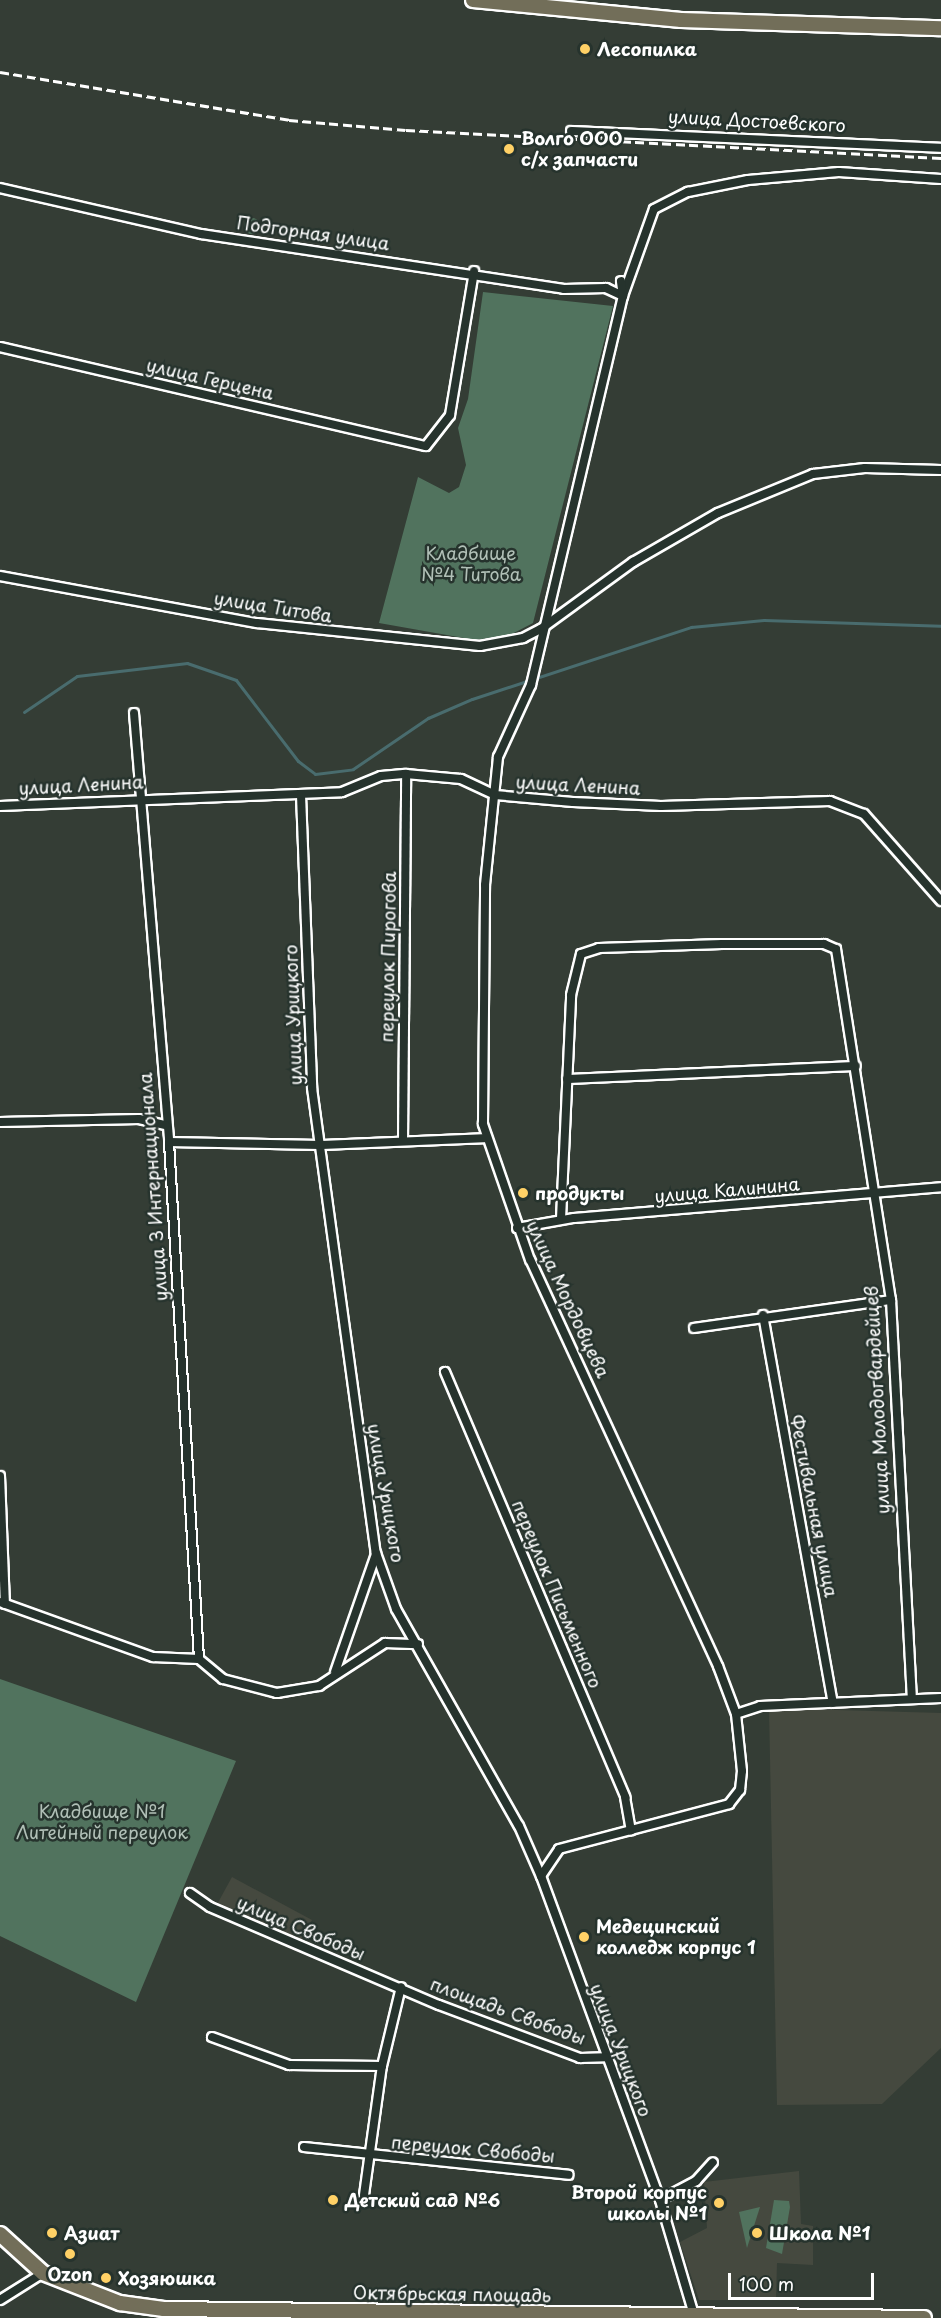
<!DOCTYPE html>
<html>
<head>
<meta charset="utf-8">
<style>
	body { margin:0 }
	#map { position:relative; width:941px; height:2318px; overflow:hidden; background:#343d35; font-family:"Playpen Sans",sans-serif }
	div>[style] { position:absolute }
	.built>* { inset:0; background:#45493f }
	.green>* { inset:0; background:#51735e }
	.round { border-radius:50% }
	.stream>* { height:3px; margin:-1.5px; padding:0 1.5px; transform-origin:1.5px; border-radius:1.5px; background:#496c6e }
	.roads { filter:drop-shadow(2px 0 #fff) drop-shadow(-2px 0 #fff) drop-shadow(0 2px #fff) drop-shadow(0 -2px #fff) }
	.minor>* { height:8px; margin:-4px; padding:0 4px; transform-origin:4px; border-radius:4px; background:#26332d }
	.primary>* { height:14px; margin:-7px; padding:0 7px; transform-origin:7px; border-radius:7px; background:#726e59 }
	.rail>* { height:3px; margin-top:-1.5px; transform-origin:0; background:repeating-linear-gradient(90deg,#fff 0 9px,transparent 0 13.5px) }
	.dots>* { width:16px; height:16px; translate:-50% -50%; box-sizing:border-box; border:3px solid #26332d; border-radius:50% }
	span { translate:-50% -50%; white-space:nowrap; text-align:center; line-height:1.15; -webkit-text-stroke:5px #26332d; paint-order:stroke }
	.poi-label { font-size:18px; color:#fff; font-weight:700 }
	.left { translate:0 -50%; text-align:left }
	.right { translate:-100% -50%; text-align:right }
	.street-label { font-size:18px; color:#fff }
	.park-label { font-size:18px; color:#b1c0b7 }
	.scale { position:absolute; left:728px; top:2273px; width:146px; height:27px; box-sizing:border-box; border:3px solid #fff; border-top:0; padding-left:8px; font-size:18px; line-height:21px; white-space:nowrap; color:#fff; -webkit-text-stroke:4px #26332d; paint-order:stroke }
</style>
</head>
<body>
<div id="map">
	<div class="built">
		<div style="clip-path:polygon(769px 1708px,941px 1713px,941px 2048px,882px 2104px,777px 2105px)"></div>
		<div style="clip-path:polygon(232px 1877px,312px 1920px,295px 1951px,215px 1908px)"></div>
		<div style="clip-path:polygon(799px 2171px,801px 2224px,813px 2226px,813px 2265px,777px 2263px,776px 2300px,699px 2300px,680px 2242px,707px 2228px,704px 2182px)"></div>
	</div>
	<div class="green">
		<div class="round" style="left:244px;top:218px;width:16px;height:16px"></div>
		<div style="clip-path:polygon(483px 292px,613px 306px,533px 623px,510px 635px,475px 640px,379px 623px,418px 477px,449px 493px,459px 487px,466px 465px,458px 428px,468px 399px)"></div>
		<div style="clip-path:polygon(0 1679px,236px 1761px,136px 2002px,0 1936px)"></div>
		<div style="clip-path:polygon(774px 2200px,789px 2201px,790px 2207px,782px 2254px,766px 2248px)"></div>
		<div style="clip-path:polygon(760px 2207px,747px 2248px,739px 2212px)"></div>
	</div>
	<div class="stream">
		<div style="left:24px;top:712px;width:64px;rotate:-34.2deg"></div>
		<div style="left:77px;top:676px;width:111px;rotate:-6.7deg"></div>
		<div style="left:187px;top:663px;width:52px;rotate:19.1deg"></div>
		<div style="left:236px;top:680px;width:102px;rotate:52.6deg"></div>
		<div style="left:298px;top:761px;width:21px;rotate:37deg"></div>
		<div style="left:315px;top:774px;width:38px;rotate:-7deg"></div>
		<div style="left:353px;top:769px;width:91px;rotate:-34.2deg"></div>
		<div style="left:428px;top:718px;width:48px;rotate:-23.4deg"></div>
		<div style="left:472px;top:699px;width:231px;rotate:-18.2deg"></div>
		<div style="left:691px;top:627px;width:73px;rotate:-5.5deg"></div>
		<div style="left:764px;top:620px;width:177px;rotate:1.9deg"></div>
	</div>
	<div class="roads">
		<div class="minor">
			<div style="left:571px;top:131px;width:370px;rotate:2.6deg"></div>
			<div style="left:0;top:188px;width:206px;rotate:12.9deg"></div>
			<div style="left:201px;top:234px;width:367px;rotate:8.6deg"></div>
			<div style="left:564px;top:289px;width:42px;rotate:-1.4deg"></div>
			<div style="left:606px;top:288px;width:19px;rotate:25deg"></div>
			<div style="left:623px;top:296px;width:92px;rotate:-70.4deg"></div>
			<div style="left:654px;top:209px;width:38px;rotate:-27deg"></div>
			<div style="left:688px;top:192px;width:61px;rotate:-11.3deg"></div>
			<div style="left:748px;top:180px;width:91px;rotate:-5deg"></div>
			<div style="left:839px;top:172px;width:102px;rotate:3.9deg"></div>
			<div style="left:0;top:347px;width:437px;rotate:13.1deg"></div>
			<div style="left:426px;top:446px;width:39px;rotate:-52deg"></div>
			<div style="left:450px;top:415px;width:146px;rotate:-80.5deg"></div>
			<div style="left:0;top:576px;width:261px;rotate:10.4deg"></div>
			<div style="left:257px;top:623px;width:224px;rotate:5.9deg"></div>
			<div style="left:480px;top:646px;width:44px;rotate:-10.5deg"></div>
			<div style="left:523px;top:638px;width:20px;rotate:-27deg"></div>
			<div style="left:541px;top:629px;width:114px;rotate:-36.1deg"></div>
			<div style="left:633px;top:562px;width:98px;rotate:-30deg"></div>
			<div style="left:718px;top:513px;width:103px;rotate:-22.3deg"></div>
			<div style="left:813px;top:474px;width:52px;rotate:-6.6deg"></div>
			<div style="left:865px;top:468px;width:76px;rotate:1.5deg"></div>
			<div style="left:134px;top:713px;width:430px;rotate:85.3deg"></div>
			<div style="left:169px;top:1142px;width:518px;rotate:86.68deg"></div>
			<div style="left:301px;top:795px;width:293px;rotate:87.8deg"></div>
			<div style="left:312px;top:1088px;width:469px;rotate:82.2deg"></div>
			<div style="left:376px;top:1553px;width:59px;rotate:70.3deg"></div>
			<div style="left:396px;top:1609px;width:249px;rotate:60.5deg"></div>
			<div style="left:519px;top:1826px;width:55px;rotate:66.3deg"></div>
			<div style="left:541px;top:1876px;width:345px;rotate:69.8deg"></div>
			<div style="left:660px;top:2200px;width:120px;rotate:73.5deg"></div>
			<div style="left:0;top:806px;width:342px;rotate:-2.3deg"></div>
			<div style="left:342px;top:792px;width:42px;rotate:-22.3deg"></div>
			<div style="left:381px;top:776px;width:25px;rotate:-5deg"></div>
			<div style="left:406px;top:774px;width:55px;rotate:5.2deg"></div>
			<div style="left:461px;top:779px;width:38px;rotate:25deg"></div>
			<div style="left:495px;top:795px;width:78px;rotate:5.1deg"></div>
			<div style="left:573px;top:802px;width:88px;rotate:2.6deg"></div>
			<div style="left:661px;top:806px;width:169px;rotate:-1.7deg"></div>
			<div style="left:830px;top:801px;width:36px;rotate:21deg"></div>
			<div style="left:864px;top:814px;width:116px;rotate:48.5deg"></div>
			<div style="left:567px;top:1079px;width:289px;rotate:-2.6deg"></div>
			<div style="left:0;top:1122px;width:139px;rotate:-1.2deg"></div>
			<div style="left:139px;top:1119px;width:27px;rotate:13deg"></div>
			<div style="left:403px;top:1141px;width:367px;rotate:-89.5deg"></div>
			<div style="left:169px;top:1142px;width:151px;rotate:1.1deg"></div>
			<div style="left:320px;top:1145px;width:165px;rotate:-2.4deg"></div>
			<div style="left:561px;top:1219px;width:224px;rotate:-87.4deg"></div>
			<div style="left:571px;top:995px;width:42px;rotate:-76.3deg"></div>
			<div style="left:581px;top:954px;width:19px;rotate:-18deg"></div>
			<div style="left:599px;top:948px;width:123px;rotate:-1.9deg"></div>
			<div style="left:722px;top:944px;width:102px"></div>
			<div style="left:824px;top:944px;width:13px;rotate:23deg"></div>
			<div style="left:836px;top:949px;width:355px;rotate:81.1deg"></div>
			<div style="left:891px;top:1300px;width:399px;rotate:87deg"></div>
			<div style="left:517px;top:1228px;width:58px;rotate:-10deg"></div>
			<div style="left:574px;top:1218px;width:368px;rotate:-4.8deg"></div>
			<div style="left:763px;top:1315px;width:394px;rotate:79.8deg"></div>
			<div style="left:694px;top:1328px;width:199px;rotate:-8.1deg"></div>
			<div style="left:445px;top:1372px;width:462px;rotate:67deg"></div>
			<div style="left:625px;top:1797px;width:34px;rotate:80deg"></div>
			<div style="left:0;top:1476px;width:128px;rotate:87.8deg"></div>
			<div style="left:0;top:1602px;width:163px;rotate:19.8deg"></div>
			<div style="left:153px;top:1657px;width:46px;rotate:2.5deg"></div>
			<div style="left:199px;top:1659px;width:31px;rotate:40deg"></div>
			<div style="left:223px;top:1679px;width:56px;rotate:14.5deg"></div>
			<div style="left:277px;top:1693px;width:43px;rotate:-9.5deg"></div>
			<div style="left:319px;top:1686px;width:79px;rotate:-33.1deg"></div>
			<div style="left:385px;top:1643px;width:33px;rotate:2deg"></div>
			<div style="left:335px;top:1672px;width:125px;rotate:-70.8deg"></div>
			<div style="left:736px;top:1714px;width:25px;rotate:-18deg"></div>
			<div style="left:760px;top:1706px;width:181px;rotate:-2.5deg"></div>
			<div style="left:541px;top:1876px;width:32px;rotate:-56deg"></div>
			<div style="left:559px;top:1849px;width:176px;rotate:-14.8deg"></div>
			<div style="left:729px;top:1804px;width:18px;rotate:-52deg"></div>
			<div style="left:740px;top:1790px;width:19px;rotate:-84deg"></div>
			<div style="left:742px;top:1771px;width:57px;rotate:-96deg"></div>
			<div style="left:736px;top:1714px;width:51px;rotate:-110.6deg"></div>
			<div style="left:718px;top:1666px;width:447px;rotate:-114.8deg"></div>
			<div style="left:530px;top:1260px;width:144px;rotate:-109.1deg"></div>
			<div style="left:483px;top:1124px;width:239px;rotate:-89.5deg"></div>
			<div style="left:485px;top:885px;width:129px;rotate:-84.2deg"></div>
			<div style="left:498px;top:757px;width:79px;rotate:-65.4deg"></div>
			<div style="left:531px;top:685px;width:400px;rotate:-76.7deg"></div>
			<div style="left:623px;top:296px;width:15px;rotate:-98deg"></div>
			<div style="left:190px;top:1893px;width:24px;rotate:35deg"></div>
			<div style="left:210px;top:1907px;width:249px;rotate:23.2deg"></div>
			<div style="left:439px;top:2005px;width:151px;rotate:20.6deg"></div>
			<div style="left:580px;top:2058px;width:25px;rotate:-2deg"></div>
			<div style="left:212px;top:2037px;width:82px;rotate:20deg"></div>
			<div style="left:289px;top:2065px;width:93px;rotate:0.6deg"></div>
			<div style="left:304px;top:2147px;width:266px;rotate:6deg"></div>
			<div style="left:364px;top:2195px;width:130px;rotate:-82.1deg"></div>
			<div style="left:382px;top:2066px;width:81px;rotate:-76.5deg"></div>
			<div style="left:660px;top:2200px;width:41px;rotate:-27.8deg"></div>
			<div style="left:696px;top:2181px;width:25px;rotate:-48deg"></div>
			<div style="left:0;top:2300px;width:51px;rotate:-32.1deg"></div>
		</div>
		<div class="primary">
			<div style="left:473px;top:0;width:209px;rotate:5.5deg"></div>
			<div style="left:681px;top:20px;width:260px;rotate:1.8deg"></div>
			<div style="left:0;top:2234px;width:58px;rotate:42.2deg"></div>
			<div style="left:43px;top:2273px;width:83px;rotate:21.3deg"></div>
			<div style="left:120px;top:2303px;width:44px;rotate:7.8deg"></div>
			<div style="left:164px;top:2309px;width:760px;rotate:0.68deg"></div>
		</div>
	</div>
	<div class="rail">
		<div style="left:0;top:72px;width:293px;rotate:9.4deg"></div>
		<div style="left:289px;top:120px;width:117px;rotate:4.9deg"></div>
		<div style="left:406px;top:130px;width:536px;rotate:3deg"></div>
	</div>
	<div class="dots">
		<div style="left:585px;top:49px;background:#ffd166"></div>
		<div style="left:509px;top:149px;background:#ffd166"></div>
		<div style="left:523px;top:1193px;background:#ffd166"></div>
		<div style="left:584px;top:1937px;background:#ffd166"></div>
		<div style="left:333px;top:2200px;background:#ffd166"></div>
		<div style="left:719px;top:2203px;background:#ffd166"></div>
		<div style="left:52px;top:2233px;background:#ffd166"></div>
		<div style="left:757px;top:2233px;background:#ffd166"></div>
		<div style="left:70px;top:2254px;background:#ffd166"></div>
		<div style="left:106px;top:2278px;background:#ffd166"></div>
	</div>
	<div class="poi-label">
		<span class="left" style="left:597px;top:49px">Лесопилка</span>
		<span class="left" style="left:521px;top:149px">Волго ООО<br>с/х запчасти</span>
		<span class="left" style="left:535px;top:1193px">продукты</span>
		<span class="left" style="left:596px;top:1937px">Медецинский<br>колледж корпус 1</span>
		<span class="right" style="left:707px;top:2203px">Второй корпус<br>школы №1</span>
		<span class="left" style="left:345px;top:2200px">Детский сад №6</span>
		<span class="left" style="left:64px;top:2233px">Азиат</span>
		<span class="left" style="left:769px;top:2233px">Школа №1</span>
		<span style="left:70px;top:2274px">Ozon</span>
		<span class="left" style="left:118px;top:2278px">Хозяюшка</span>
	</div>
	<div class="street-label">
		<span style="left:757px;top:121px;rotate:3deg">улица Достоевского</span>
		<span style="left:313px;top:233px;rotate:8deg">Подгорная улица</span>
		<span style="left:210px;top:379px;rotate:13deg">улица Герцена</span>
		<span style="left:273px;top:607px;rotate:9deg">улица Титова</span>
		<span style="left:81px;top:785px;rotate:-3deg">улица Ленина</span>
		<span style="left:578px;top:785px;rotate:3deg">улица Ленина</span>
		<span style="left:388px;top:957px;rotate:-89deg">переулок Пирогова</span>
		<span style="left:293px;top:1015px;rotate:-92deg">улица Урицкого</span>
		<span style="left:153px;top:1187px;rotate:-94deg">улица 3 Интернационала</span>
		<span style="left:727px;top:1190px;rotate:-5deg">улица Калинина</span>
		<span style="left:568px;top:1299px;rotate:65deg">улица Мордовцева</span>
		<span style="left:877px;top:1400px;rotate:-93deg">улица Молодогвардейцев</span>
		<span style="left:386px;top:1493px;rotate:80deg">улица Урицкого</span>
		<span style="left:814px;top:1506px;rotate:79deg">Фестивальная улица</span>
		<span style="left:557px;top:1594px;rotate:67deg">переулок Письменного</span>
		<span style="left:301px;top:1928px;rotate:23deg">улица Свободы</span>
		<span style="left:508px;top:2011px;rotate:20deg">площадь Свободы</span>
		<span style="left:621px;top:2050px;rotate:69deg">улица Урицкого</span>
		<span style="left:473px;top:2149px;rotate:5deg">переулок Свободы</span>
		<span style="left:452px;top:2294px;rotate:1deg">Октябрьская площадь</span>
	</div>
	<div class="park-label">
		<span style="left:471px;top:564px">Кладбище<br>№4 Титова</span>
		<span style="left:102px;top:1822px">Кладбище №1<br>Литейный переулок</span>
	</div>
	<div class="scale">100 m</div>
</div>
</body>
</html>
